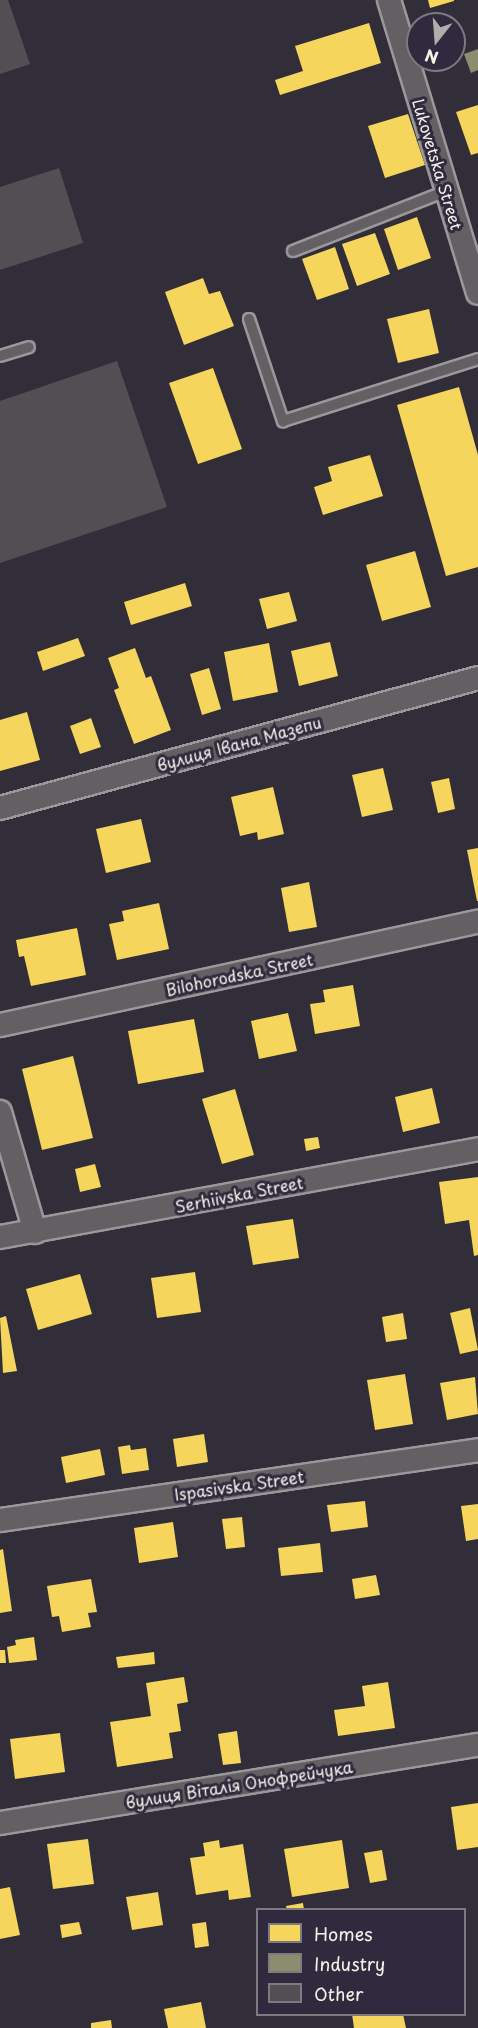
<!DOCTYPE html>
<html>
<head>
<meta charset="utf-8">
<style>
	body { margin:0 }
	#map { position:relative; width:478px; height:2028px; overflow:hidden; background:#312e39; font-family:"Playpen Sans",sans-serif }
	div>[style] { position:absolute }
	.homes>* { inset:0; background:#f6d55c }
	.industry>* { inset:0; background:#8c8c6e }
	.building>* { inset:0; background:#534e53 }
	.roads { filter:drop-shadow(2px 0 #9a989b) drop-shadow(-2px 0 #9a989b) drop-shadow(0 2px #9a989b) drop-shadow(0 -2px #9a989b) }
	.service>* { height:10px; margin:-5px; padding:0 5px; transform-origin:5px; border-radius:5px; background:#626063 }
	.minor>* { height:22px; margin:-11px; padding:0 11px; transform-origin:11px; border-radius:11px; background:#626063 }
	span { translate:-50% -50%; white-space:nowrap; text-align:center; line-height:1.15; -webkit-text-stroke:6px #2f2a3d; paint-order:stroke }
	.street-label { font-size:16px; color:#f4f1e8 }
	.legend { position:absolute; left:256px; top:1908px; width:210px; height:108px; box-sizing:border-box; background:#2f2a3d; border:2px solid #7e7a81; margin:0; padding:8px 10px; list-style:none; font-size:18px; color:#f4f1e8 }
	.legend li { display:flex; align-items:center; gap:12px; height:30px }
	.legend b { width:30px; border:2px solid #7e7a81 }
	.north { position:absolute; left:406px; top:12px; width:60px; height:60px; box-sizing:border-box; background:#2f2a3d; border:2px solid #7e7a81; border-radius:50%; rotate:197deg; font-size:16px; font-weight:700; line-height:24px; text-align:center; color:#f4f1e8 }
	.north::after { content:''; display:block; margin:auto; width:21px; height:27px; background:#b0adab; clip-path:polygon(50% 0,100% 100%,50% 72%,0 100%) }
</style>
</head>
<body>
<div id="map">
	<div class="homes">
		<div style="clip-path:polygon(428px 0,454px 0,454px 1px,430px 8px)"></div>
		<div style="clip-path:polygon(369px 23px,381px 63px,280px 95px,275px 80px,303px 71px,295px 46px)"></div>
		<div style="clip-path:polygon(478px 105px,478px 153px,471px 155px,456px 112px)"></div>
		<div style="clip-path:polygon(408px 114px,425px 165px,385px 178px,368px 126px)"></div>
		<div style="clip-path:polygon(417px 217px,431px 258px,398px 270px,384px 229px)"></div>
		<div style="clip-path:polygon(375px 233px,390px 274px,357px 286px,342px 244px)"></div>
		<div style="clip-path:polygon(335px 247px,349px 289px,317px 300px,302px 259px)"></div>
		<div style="clip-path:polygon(203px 278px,209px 294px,220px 291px,234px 326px,184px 345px,165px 292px)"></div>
		<div style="clip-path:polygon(429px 309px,439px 353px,398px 363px,387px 319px)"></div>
		<div style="clip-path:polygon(213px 368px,242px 449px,198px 464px,169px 383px)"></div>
		<div style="clip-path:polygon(459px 387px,478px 455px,478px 567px,446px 576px,397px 405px)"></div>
		<div style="clip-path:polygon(370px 455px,383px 496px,323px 515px,314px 487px,332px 481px,328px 467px)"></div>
		<div style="clip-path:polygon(415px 551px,431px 607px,382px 621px,366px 565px)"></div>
		<div style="clip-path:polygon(185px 583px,192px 606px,131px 625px,124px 602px)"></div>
		<div style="clip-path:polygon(289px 592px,297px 621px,267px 629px,259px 599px)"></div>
		<div style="clip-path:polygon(78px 638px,85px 656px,43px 671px,37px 652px)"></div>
		<div style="clip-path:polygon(330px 642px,338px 676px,299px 686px,291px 651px)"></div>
		<div style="clip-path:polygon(269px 643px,278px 692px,233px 701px,224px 652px)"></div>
		<div style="clip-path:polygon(135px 648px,146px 678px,151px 676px,171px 730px,134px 744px,114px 690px,119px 688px,108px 658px)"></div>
		<div style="clip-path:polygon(209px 668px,221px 709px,202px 715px,190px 674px)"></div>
		<div style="clip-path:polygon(27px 712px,40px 760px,0 771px,0 720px)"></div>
		<div style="clip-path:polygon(91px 718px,101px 747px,80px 754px,70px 726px)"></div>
		<div style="clip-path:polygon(383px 768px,393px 810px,362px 817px,352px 775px)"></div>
		<div style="clip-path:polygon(449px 778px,455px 809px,438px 813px,431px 782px)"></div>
		<div style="clip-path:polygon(273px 787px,284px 834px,258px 840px,257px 832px,240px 836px,231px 797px)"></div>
		<div style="clip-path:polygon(141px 819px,151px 862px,106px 873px,96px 829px)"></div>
		<div style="clip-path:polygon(478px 848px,478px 901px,477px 901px,467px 850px)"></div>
		<div style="clip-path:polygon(309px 882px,317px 927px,289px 932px,281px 888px)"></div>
		<div style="clip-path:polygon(159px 903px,169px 949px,117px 960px,109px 924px,124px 921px,122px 911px)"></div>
		<div style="clip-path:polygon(77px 928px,86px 975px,31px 986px,24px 956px,19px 957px,16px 940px)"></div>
		<div style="clip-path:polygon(353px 985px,360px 1026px,315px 1034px,310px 1004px,325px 1002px,323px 990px)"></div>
		<div style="clip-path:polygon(288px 1013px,297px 1051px,259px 1059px,251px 1021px)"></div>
		<div style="clip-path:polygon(194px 1019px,204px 1072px,138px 1084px,128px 1031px)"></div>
		<div style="clip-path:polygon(73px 1056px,93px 1138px,42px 1150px,22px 1069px)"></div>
		<div style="clip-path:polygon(432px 1088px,440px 1123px,403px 1132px,395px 1097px)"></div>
		<div style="clip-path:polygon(235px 1089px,254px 1155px,222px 1164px,202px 1099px)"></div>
		<div style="clip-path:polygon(318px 1137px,320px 1148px,306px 1151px,304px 1139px)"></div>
		<div style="clip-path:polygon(95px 1164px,101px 1187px,80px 1192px,75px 1169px)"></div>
		<div style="clip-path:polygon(478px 1177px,478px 1255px,474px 1256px,469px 1220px,445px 1224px,439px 1182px)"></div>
		<div style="clip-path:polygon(293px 1219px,299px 1258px,253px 1265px,246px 1226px)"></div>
		<div style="clip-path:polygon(195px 1272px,201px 1312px,157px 1318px,151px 1278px)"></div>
		<div style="clip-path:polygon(80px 1274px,92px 1314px,38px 1330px,26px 1289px)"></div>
		<div style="clip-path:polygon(470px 1308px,478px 1350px,460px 1354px,450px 1313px)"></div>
		<div style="clip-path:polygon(403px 1313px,407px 1339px,386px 1342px,382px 1317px)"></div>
		<div style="clip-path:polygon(6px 1316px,17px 1371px,3px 1373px,0 1318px)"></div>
		<div style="clip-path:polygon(405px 1374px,413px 1424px,375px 1430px,367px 1380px)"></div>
		<div style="clip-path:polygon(475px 1377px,478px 1414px,447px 1420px,440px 1383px)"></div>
		<div style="clip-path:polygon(204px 1434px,208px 1462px,177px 1467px,173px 1439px)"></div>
		<div style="clip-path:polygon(130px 1445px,131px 1450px,146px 1448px,149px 1470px,122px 1474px,118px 1447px)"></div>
		<div style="clip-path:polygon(100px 1449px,105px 1475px,66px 1483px,61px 1457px)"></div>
		<div style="clip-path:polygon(365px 1501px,368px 1527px,331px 1532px,327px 1505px)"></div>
		<div style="clip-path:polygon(478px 1504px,478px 1539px,466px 1541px,461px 1506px)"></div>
		<div style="clip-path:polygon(242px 1517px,245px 1547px,226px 1549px,222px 1519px)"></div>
		<div style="clip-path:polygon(173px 1522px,178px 1557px,139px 1563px,134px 1528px)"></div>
		<div style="clip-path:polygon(320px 1543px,323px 1572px,281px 1576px,278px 1548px)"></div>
		<div style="clip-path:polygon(3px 1549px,12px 1611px,0 1613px,0 1550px)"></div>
		<div style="clip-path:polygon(376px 1575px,380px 1595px,355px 1599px,352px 1579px)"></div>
		<div style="clip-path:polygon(91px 1579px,97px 1612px,88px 1613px,91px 1627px,62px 1632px,59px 1616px,52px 1617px,47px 1586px)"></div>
		<div style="clip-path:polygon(34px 1637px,37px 1660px,9px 1663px,7px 1647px,16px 1645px,15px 1640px)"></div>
		<div style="clip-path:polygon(0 1650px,5px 1650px,6px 1663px,0 1663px)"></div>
		<div style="clip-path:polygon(154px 1652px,155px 1664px,118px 1668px,116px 1657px)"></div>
		<div style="clip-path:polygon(184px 1677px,188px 1702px,177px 1704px,181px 1731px,169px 1733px,173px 1758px,117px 1767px,110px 1722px,151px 1716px,146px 1683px)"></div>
		<div style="clip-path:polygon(388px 1682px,395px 1728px,338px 1736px,334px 1710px,365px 1706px,362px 1686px)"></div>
		<div style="clip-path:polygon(237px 1731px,241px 1763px,223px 1765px,218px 1734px)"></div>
		<div style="clip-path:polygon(60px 1733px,65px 1772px,15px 1779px,10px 1739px)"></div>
		<div style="clip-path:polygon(478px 1803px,478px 1847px,457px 1850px,451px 1807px)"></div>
		<div style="clip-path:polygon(88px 1839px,94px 1884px,53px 1889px,47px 1844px)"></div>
		<div style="clip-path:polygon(219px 1840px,220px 1848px,243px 1844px,251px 1897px,229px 1900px,228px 1890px,196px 1895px,190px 1858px,205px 1856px,203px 1843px)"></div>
		<div style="clip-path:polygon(342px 1840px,349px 1888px,292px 1897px,284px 1849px)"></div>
		<div style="clip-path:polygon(382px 1850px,387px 1880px,370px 1883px,364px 1853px)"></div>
		<div style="clip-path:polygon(10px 1887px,20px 1935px,0 1939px,0 1889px)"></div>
		<div style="clip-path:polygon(158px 1892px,163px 1925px,132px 1930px,126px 1897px)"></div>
		<div style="clip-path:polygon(303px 1903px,304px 1910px,287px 1910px,286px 1906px)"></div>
		<div style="clip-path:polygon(79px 1922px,82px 1934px,62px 1938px,60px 1925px)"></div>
		<div style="clip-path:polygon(206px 1922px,209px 1946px,195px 1948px,192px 1924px)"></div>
		<div style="clip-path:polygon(201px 2002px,206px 2028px,168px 2028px,164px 2009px)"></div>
		<div style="clip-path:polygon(352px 2014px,403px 2014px,406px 2028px,354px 2028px)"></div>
		<div style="clip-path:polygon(111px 2020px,112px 2028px,91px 2028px,91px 2023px)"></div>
	</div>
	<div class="industry">
		<div style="clip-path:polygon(478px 49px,478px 70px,471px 73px,464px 54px)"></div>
	</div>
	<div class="building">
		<div style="clip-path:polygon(0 0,8px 0,30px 64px,0 74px)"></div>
		<div style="clip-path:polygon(59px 168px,83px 243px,0 270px,0 187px)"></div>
		<div style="clip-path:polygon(117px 361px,167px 507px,0 563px,0 401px)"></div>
	</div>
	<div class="roads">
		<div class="service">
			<div style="left:293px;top:251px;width:164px;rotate:-21.4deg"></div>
			<div style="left:249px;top:319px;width:108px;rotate:71.6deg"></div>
			<div style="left:283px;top:421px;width:205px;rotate:-17.6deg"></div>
			<div style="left:0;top:356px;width:30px;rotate:-17deg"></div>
		</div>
		<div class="minor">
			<div style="left:389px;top:0;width:306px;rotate:73.1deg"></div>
			<div style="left:0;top:808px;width:495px;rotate:-15.2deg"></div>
			<div style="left:0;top:1025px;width:489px;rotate:-12.2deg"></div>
			<div style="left:0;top:1112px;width:125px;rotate:73.7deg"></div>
			<div style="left:0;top:1237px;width:486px;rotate:-10.4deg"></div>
			<div style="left:0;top:1520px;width:483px;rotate:-8.3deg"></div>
			<div style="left:0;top:1823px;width:484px;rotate:-9.3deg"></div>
		</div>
	</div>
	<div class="street-label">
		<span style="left:438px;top:164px;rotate:73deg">Lukovetska Street</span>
		<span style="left:239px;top:743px;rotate:-15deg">вулиця Івана Мазепи</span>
		<span style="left:239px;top:974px;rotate:-12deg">Bilohorodska Street</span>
		<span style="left:239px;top:1194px;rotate:-11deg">Serhiivska Street</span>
		<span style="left:239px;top:1485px;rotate:-8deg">Ispasivska Street</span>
		<span style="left:239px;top:1784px;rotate:-9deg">вулиця Віталія Онофрейчука</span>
	</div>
	<ul class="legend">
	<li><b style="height:16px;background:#f6d55c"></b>Homes</li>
	<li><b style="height:16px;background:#8c8c6e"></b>Industry</li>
	<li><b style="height:16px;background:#534e53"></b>Other</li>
	</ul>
	<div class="north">N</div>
</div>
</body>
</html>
